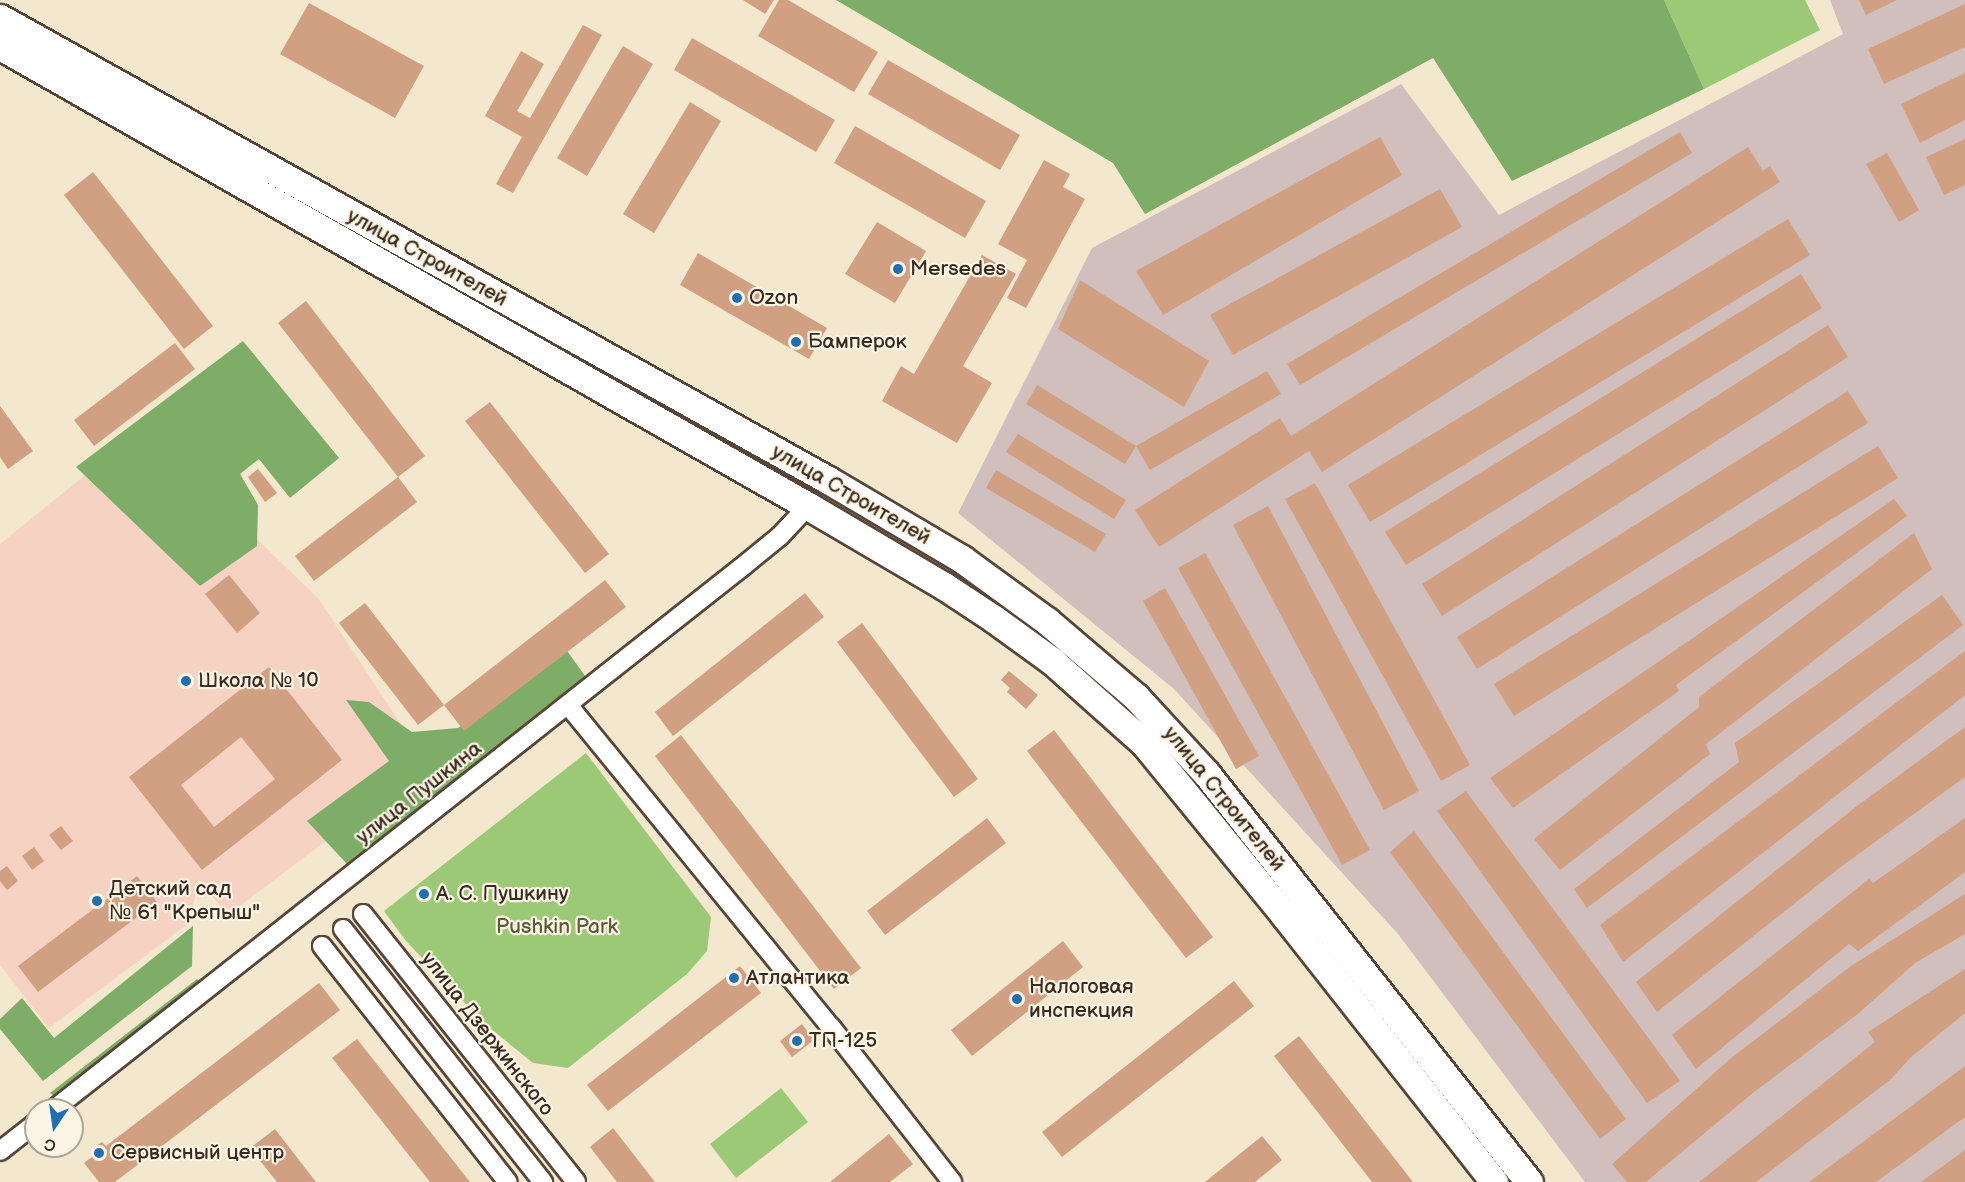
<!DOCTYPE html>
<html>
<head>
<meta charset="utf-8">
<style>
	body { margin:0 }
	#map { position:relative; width:1965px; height:1182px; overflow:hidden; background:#f3e8cd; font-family:"Balsamiq Sans",sans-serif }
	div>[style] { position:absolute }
	.built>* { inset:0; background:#f6d2c3 }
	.industrial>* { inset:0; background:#d1bfbd }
	.green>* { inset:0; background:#9cc976 }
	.forest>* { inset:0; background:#7dad67 }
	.building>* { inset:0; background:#d19f82 }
	.roads { filter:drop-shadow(2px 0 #574638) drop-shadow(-2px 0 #574638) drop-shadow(0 2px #574638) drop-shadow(0 -2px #574638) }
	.street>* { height:18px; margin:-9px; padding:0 9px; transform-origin:9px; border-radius:9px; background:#fff }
	.primary>* { height:27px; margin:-13.5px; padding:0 13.5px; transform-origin:13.5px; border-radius:13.5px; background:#fff }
	.dots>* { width:16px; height:16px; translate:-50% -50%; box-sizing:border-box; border:3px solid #fcf5e5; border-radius:50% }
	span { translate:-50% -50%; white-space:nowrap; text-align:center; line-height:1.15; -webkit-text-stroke:4.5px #fcf5e5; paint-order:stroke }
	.street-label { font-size:21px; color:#3b2a1e }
	.poi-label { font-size:21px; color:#3b2a1e }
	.left { translate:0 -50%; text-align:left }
	.park-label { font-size:21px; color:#585a38 }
	.north { position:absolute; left:24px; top:1098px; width:60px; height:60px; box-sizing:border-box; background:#fcf5e5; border:2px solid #afa495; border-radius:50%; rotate:193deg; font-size:16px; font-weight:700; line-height:24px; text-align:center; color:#3b2a1e }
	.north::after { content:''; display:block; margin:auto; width:21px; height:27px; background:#1f6fb2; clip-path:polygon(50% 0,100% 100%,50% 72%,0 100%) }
</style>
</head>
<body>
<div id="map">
	<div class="built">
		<div style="clip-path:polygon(142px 429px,318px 598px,427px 764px,228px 915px,199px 880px,189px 923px,49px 1028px,0 965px,0 544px)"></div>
	</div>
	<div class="industrial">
		<div style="clip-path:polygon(1830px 0,1965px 0,1965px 1182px,1585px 1182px,1398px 934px,1174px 689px,958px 513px,1092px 248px,1401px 84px,1499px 215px,1843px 34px)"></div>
	</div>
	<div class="green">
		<div style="clip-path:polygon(1664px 0,1805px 0,1820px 30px,1704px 89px)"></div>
		<div style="clip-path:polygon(586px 753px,711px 917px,707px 951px,687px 974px,568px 1068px,533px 1063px,485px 1024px,406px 941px,384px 911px)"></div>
		<div style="clip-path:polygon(781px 1088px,808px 1122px,736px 1178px,710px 1144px)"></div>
	</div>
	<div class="forest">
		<div style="clip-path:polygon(836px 0,1664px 0,1704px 89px,1512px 181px,1433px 58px,1145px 214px,1113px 163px)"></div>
		<div style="clip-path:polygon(243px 341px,339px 458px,290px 498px,259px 459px,240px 474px,258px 505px,257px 546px,200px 586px,76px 467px)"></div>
		<div style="clip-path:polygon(565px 648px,588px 680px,347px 864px,307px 821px,389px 761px,346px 700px,369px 702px,412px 732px,458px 728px)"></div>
		<div style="clip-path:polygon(193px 926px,192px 966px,43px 1081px,0 1029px,0 1019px,22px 998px,54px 1038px)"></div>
		<div style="clip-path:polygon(197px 979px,206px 990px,59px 1100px,50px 1093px)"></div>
	</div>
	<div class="building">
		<div style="clip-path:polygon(743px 0,774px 0,765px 14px)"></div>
		<div style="clip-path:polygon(779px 0,788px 0,878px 52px,854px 92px,758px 36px)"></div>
		<div style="clip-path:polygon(1859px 0,1897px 0,1866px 15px)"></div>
		<div style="clip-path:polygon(309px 3px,424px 66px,395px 118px,280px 54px)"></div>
		<div style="clip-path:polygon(1965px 4px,1965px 47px,1884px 84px,1868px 49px)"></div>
		<div style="clip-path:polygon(583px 25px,602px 35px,513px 193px,496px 184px,522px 137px,485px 116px,521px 51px,544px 64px,517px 111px,530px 118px)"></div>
		<div style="clip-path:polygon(692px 38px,835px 120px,816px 152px,674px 70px)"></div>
		<div style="clip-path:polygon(623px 46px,653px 64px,587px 176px,557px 158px)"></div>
		<div style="clip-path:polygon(888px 60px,1020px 135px,1000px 170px,868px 94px)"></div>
		<div style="clip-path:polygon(1965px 73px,1965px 120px,1920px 143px,1901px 104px)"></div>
		<div style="clip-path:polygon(690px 102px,721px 121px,654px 233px,623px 214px)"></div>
		<div style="clip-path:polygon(855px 126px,986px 201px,965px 238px,834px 163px)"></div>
		<div style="clip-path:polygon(1680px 132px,1692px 153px,1300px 385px,1287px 364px)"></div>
		<div style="clip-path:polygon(1380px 137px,1402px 175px,1163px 315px,1136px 271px)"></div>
		<div style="clip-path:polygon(1965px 139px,1965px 185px,1944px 195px,1926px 157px)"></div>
		<div style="clip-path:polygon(1748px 147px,1763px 171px,1770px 166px,1780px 182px,1322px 472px,1309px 451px,1159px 547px,1135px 510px,1280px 418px,1291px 436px)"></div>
		<div style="clip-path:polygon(1887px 153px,1919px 210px,1899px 222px,1866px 164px)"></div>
		<div style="clip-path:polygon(1044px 160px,1070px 174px,1063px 187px,1085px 199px,1026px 308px,1007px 298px,1027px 260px,998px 244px)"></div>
		<div style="clip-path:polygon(93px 172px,213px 326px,184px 349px,64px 195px)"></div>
		<div style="clip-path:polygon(1440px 189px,1462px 227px,1233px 355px,1210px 315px)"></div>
		<div style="clip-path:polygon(1788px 219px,1810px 255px,1370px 522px,1348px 485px)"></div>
		<div style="clip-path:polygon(877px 222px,926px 251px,895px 303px,845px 274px)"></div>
		<div style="clip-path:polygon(698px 253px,827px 328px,809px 359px,680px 285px)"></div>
		<div style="clip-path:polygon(982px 255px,1016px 274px,963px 366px,992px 383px,957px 443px,882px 401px,901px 366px,914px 374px)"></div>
		<div style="clip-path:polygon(1801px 274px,1822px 308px,1406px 565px,1385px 532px)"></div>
		<div style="clip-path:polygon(1080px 280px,1209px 361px,1184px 407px,1058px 329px)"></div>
		<div style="clip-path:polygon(306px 301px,425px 456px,398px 477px,278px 323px)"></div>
		<div style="clip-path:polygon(1828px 325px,1848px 357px,1442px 616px,1422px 584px)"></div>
		<div style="clip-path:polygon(175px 343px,195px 369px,94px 446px,74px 420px)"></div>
		<div style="clip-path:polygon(1267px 371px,1281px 394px,1150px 470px,1136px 446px,1125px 464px,1026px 404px,1037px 385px,1136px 446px)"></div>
		<div style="clip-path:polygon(1848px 391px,1868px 423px,1477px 669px,1457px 637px)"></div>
		<div style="clip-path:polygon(490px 402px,609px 554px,585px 573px,465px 421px)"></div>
		<div style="clip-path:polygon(0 406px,33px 451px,8px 469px,0 457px)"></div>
		<div style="clip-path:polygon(1018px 434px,1126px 500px,1114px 519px,1006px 452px)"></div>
		<div style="clip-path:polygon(1878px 446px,1898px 478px,1514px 716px,1494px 684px)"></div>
		<div style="clip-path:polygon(258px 469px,277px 493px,265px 502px,248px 477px)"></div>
		<div style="clip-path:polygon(996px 470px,1106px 534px,1095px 552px,986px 488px)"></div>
		<div style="clip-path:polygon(398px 477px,417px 502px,314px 581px,295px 556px)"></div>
		<div style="clip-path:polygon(1315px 483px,1470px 765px,1441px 781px,1285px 499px)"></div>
		<div style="clip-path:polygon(1894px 499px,1907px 516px,1676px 685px,1679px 691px,1513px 808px,1490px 778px)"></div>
		<div style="clip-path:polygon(1268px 506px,1419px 791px,1384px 810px,1233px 525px)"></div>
		<div style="clip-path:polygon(1914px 533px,1932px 569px,1706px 744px,1710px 754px,1560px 870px,1534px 839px,1699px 707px,1699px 697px)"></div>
		<div style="clip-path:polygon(1205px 553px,1370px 850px,1342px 865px,1178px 568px)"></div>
		<div style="clip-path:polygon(229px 575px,260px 613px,237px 633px,205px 594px)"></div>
		<div style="clip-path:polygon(605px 580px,626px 607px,464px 731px,444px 705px)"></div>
		<div style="clip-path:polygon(1165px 588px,1259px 756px,1236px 769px,1143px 601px)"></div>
		<div style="clip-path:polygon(805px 593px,824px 617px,673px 736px,655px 712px)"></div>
		<div style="clip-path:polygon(1942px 595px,1963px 625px,1587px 908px,1574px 889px,1739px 762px,1735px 743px)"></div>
		<div style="clip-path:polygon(365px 603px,444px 705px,418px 725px,339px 623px)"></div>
		<div style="clip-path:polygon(862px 623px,978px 779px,954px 797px,837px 642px)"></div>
		<div style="clip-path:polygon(1965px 651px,1965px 695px,1623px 962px,1600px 925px)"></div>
		<div style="clip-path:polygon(evenodd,269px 667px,342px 760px,202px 870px,129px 777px,269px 667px,241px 737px,275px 779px,214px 827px,181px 785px,241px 737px)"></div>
		<div style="clip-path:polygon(1009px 671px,1038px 695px,1026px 709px,1007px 692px,1010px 688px,1001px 680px)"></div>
		<div style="clip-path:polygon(1965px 727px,1965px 777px,1842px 866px,1657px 1012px,1636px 982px,1857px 806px)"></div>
		<div style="clip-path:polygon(1054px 730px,1213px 937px,1186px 958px,1027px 751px)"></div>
		<div style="clip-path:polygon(681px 735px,861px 968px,834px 989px,655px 756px)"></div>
		<div style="clip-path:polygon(1466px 791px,1680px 1081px,1647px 1103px,1437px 811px)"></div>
		<div style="clip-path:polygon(987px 818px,1006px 843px,885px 935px,867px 911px)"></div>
		<div style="clip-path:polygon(1965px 818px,1965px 872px,1858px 951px,1849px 944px,1696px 1069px,1672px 1035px,1869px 879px,1873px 883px)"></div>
		<div style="clip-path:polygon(61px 826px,73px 841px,61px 850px,49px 835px)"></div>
		<div style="clip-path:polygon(1414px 831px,1626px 1119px,1600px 1139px,1390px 852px)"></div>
		<div style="clip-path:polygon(34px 847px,44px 861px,32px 870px,22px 856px)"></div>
		<div style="clip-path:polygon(7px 866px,18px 881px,7px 890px,0 881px,0 871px)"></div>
		<div style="clip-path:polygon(137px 876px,157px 902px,38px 992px,18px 966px)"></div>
		<div style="clip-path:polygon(1965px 894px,1965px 934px,1915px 963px,1859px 1013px,1754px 1092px,1646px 1182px,1627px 1182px,1612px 1164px,1730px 1059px,1851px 966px)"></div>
		<div style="clip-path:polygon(1063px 941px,1083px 967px,972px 1056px,951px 1030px)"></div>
		<div style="clip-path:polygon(740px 966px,761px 993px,608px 1111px,587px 1085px)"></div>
		<div style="clip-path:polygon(1965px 969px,1965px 1013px,1910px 1058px,1890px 1080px,1756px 1182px,1699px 1182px,1875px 1042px,1868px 1032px)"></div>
		<div style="clip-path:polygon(1234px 981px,1254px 1006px,1062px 1157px,1042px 1132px)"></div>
		<div style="clip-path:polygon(319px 983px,340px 1010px,115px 1182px,99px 1182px,84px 1163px,97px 1153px,93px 1148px,102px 1142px,106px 1146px)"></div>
		<div style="clip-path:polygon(802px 1024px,814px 1040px,792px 1057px,780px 1041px)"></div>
		<div style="clip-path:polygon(1299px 1036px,1413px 1182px,1372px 1182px,1274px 1056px)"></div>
		<div style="clip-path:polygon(357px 1039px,470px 1182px,430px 1182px,332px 1058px)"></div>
		<div style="clip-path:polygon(1965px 1066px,1965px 1117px,1876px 1182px,1809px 1182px)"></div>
		<div style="clip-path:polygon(613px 1128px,655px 1182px,617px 1182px,590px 1147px)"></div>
		<div style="clip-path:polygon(275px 1129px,316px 1182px,277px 1182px,250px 1148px)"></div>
		<div style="clip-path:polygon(889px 1134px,913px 1164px,890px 1182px,830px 1182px)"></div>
		<div style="clip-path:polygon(1262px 1136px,1282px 1160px,1255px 1182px,1205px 1182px)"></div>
		<div style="clip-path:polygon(1965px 1150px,1965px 1182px,1921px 1182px)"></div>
	</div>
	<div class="roads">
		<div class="street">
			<div style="left:568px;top:705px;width:416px;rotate:50.8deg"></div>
			<div style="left:831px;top:1027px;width:197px;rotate:52deg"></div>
			<div style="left:363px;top:914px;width:342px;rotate:51.5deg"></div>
			<div style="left:343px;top:929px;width:323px;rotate:51.7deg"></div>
			<div style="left:322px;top:946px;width:300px;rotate:51.8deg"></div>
			<div style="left:53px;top:1110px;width:877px;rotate:-38.24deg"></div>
			<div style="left:742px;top:567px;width:49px;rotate:-39.2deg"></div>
			<div style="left:780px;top:536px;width:41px;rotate:-47deg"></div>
			<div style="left:0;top:1151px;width:46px;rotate:-37.9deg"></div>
		</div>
		<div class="primary">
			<div style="left:0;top:18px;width:948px;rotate:29.16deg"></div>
			<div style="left:828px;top:480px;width:156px;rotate:30.5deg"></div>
			<div style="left:962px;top:559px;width:105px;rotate:36.1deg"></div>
			<div style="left:1047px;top:621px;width:117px;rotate:40.5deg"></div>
			<div style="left:1136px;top:697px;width:103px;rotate:47.4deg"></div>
			<div style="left:1206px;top:773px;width:521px;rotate:51.7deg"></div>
			<div style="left:0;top:46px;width:930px;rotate:29.65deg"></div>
			<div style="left:808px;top:506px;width:158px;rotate:30.5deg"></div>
			<div style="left:944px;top:586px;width:60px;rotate:33.4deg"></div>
			<div style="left:994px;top:619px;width:72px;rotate:35.9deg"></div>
			<div style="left:1052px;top:661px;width:123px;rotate:41.7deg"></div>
			<div style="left:1144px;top:743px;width:223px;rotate:50.8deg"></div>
			<div style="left:1285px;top:916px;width:338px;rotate:51.8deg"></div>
		</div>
	</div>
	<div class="dots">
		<div style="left:898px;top:269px;background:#1f6fb2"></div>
		<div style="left:737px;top:298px;background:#1f6fb2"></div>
		<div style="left:796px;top:342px;background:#1f6fb2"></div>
		<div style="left:186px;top:681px;background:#1f6fb2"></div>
		<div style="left:424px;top:894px;background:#1f6fb2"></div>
		<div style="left:97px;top:901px;background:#1f6fb2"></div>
		<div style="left:734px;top:978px;background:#1f6fb2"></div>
		<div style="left:1017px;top:999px;background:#1f6fb2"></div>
		<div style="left:797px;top:1041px;background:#1f6fb2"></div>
		<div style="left:99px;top:1153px;background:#1f6fb2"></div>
	</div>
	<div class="street-label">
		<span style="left:427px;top:258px;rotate:29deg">улица Строителей</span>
		<span style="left:851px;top:495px;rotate:30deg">улица Строителей</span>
		<span style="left:419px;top:793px;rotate:-38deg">улица Пушкина</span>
		<span style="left:1224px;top:799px;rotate:51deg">улица Строителей</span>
		<span style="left:487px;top:1034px;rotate:52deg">улица Дзержинского</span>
	</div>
	<div class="poi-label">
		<span class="left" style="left:910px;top:269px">Mersedes</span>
		<span class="left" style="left:749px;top:298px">Ozon</span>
		<span class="left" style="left:808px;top:342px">Бамперок</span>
		<span class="left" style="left:198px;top:681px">Школа № 10</span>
		<span class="left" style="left:109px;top:901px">Детский сад<br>№ 61 "Крепыш"</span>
		<span class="left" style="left:436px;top:894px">А. С. Пушкину</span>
		<span class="left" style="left:746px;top:978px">Атлантика</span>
		<span class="left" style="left:1029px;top:999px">Налоговая<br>инспекция</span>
		<span class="left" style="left:809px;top:1041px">ТП-125</span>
		<span class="left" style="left:111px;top:1153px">Сервисный центр</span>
	</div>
	<div class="park-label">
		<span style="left:557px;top:927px">Pushkin Park</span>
	</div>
	<div class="north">С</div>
</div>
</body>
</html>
